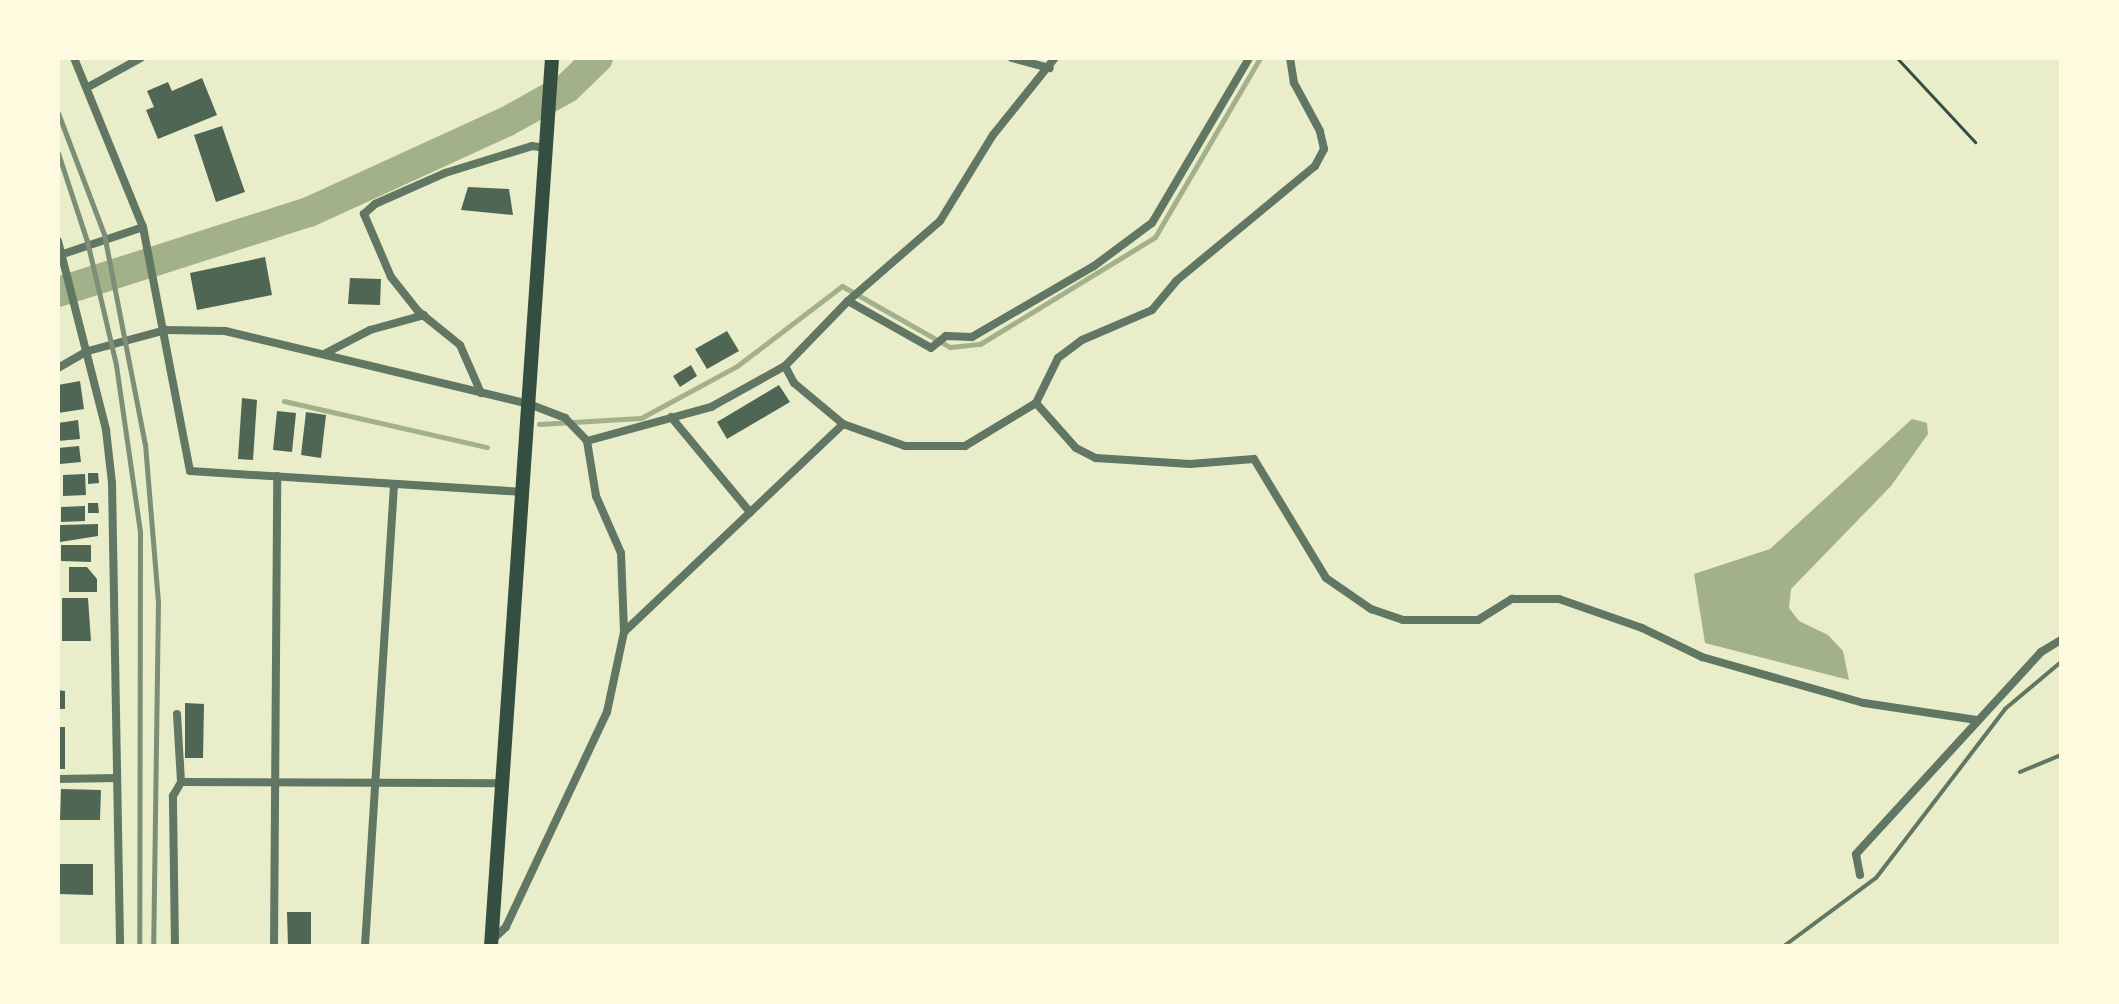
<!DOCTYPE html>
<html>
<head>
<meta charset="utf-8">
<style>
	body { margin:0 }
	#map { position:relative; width:2119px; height:1004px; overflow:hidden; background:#e9edc9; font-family:"Open Sans",sans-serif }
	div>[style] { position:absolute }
	.water>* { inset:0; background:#a3b18a }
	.stream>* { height:5px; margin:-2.5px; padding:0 2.5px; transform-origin:2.5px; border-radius:2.5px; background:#a3b18a }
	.river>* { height:30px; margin:-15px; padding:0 15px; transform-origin:15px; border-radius:15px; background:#a3b18a }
	.building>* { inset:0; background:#4f6655 }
	.path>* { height:3px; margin:-1.5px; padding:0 1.5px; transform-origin:1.5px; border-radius:1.5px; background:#344e41 }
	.service>* { height:4px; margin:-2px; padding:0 2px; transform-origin:2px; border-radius:2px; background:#617663 }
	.minor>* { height:8px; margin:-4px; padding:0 4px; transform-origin:4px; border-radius:4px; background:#617663 }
	.trunk>* { height:14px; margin:-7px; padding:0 7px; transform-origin:7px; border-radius:7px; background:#344e41 }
	.rail>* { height:5px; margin:-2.5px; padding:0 2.5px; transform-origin:2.5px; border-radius:2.5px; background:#7c8e77 }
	span { translate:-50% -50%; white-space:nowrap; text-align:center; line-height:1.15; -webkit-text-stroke:8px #fefae0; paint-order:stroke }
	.frame { position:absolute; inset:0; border:60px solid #fefae0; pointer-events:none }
</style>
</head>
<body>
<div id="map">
	<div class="water">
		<div style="clip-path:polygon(1912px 419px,1927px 423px,1928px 434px,1891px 486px,1791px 589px,1789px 608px,1799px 621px,1828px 635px,1843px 651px,1849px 680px,1705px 643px,1694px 574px,1770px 549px)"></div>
	</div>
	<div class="stream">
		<div style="left:284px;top:401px;width:208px;rotate:12.8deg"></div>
		<div style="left:539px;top:424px;width:102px;rotate:-3.4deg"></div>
		<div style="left:641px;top:418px;width:109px;rotate:-28.4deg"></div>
		<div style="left:737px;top:366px;width:132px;rotate:-37.3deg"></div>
		<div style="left:842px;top:286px;width:124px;rotate:29.5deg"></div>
		<div style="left:950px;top:347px;width:30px;rotate:-6deg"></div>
		<div style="left:980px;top:344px;width:205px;rotate:-31.4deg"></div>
		<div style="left:1155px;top:237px;width:208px;rotate:-59.6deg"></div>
	</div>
	<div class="river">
		<div style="left:58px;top:292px;width:263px;rotate:-17.7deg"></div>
		<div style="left:309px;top:212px;width:217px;rotate:-24.6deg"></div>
		<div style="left:506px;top:122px;width:70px;rotate:-29.1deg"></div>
		<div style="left:567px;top:88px;width:43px;rotate:-44.1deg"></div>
	</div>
	<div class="building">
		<div style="clip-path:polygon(202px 78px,217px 115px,158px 139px,146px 110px,154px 107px,147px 91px,168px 82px,172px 91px)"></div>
		<div style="clip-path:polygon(222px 126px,245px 192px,216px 202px,194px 135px)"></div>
		<div style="clip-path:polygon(468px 187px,509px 189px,513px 215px,461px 210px)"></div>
		<div style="clip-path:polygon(265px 257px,272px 295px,197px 310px,190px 273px)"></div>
		<div style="clip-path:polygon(350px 278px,381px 279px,380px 305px,348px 304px)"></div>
		<div style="clip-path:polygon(727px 331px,739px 351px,707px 369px,695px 349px)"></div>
		<div style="clip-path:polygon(691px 365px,697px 376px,680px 387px,673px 376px)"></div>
		<div style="clip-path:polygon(80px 381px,84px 409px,58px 413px,58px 385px)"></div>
		<div style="clip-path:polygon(779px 385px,790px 402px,727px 439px,717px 422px)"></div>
		<div style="clip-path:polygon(242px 398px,257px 400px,253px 460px,238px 459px)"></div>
		<div style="clip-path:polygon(277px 411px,296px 413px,292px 452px,273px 450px)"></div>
		<div style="clip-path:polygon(306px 412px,326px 415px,321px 458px,301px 455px)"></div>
		<div style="clip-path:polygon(78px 420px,80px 439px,58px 441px,58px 423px)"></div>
		<div style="clip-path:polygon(79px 446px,81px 462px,60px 464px,58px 448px)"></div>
		<div style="clip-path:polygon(88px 473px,98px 473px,99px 483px,88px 484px)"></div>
		<div style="clip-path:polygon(85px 474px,86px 495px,63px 496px,63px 475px)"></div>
		<div style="clip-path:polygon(88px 503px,98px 503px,99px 513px,88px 513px)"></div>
		<div style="clip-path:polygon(85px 506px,85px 521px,61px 522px,61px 507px)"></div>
		<div style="clip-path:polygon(98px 524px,98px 536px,60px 542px,60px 525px)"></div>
		<div style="clip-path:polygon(61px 545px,91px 545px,91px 562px,61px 561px)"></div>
		<div style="clip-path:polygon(69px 567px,87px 567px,97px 579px,97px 592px,69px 592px)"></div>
		<div style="clip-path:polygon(62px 598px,88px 598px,91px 641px,62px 641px)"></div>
		<div style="clip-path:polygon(58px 690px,65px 691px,65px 709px,58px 709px)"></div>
		<div style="clip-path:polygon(185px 703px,204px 704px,203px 758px,185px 758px)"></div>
		<div style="clip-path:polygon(58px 727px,65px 727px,65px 769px,59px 769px)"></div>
		<div style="clip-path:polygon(61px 789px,101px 790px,100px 820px,60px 820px)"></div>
		<div style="clip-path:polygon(58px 864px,93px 864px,93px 895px,58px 894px)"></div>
		<div style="clip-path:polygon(287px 912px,311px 912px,311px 946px,288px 946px)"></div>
	</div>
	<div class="path">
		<div style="left:1897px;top:58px;width:115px;rotate:47.1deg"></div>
	</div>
	<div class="service">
		<div style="left:2020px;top:772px;width:44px;rotate:-22.5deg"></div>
		<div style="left:1784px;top:946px;width:114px;rotate:-36.5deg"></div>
		<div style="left:1876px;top:878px;width:213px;rotate:-52.6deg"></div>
		<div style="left:2005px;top:709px;width:73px;rotate:-40deg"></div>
	</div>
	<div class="minor">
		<div style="left:74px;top:58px;width:183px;rotate:67.8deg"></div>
		<div style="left:143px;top:227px;width:248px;rotate:79.1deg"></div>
		<div style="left:190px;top:471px;width:335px;rotate:3.6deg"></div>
		<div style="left:1012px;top:58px;width:39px;rotate:15deg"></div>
		<div style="left:90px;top:86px;width:58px;rotate:-28.8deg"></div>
		<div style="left:58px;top:241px;width:195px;rotate:75.7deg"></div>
		<div style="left:106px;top:430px;width:53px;rotate:83.5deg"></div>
		<div style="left:112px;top:483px;width:463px;rotate:89deg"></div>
		<div style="left:63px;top:254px;width:84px;rotate:-18.6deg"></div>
		<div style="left:848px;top:301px;width:95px;rotate:29.5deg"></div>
		<div style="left:931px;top:348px;width:19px;rotate:-39deg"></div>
		<div style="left:946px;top:336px;width:26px;rotate:2deg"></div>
		<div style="left:972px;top:337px;width:141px;rotate:-30.2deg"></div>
		<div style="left:1094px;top:266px;width:72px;rotate:-36.6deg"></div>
		<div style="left:1152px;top:223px;width:191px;rotate:-59.5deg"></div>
		<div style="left:326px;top:353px;width:50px;rotate:-27.6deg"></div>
		<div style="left:370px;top:330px;width:56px;rotate:-15.5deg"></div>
		<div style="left:785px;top:366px;width:19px;rotate:62deg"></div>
		<div style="left:794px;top:383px;width:64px;rotate:39.9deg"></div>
		<div style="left:843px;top:424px;width:66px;rotate:19.5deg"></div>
		<div style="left:905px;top:446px;width:60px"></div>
		<div style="left:965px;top:446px;width:83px;rotate:-31.2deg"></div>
		<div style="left:1036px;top:403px;width:50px;rotate:-63.9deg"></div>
		<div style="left:1058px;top:358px;width:30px;rotate:-37deg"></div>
		<div style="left:1082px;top:340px;width:76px;rotate:-23.2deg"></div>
		<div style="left:1152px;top:310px;width:38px;rotate:-50deg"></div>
		<div style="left:1176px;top:281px;width:180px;rotate:-39.6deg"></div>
		<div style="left:1315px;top:166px;width:19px;rotate:-62deg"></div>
		<div style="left:1324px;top:149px;width:18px;rotate:-103deg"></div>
		<div style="left:1320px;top:131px;width:55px;rotate:-118.4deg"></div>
		<div style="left:1294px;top:83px;width:25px;rotate:-99deg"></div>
		<div style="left:58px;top:368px;width:34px;rotate:-30deg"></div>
		<div style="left:88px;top:351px;width:81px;rotate:-15.1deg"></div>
		<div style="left:166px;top:330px;width:59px;rotate:1deg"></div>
		<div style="left:225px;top:331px;width:313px;rotate:13.5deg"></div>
		<div style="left:529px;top:404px;width:39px;rotate:21deg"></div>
		<div style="left:565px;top:418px;width:32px;rotate:46deg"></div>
		<div style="left:587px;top:441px;width:56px;rotate:80.7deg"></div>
		<div style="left:596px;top:496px;width:62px;rotate:66.3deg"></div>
		<div style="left:621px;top:553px;width:79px;rotate:87.8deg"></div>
		<div style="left:624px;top:632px;width:82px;rotate:102deg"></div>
		<div style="left:607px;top:712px;width:238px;rotate:115.2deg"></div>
		<div style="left:506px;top:927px;width:18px;rotate:137deg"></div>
		<div style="left:481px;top:393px;width:52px;rotate:-113.6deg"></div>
		<div style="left:460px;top:345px;width:54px;rotate:-141deg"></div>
		<div style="left:418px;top:311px;width:43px;rotate:-128.5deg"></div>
		<div style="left:391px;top:277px;width:69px;rotate:-113.2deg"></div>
		<div style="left:364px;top:214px;width:15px;rotate:-42deg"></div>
		<div style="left:375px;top:204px;width:77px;rotate:-23.9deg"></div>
		<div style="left:445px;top:173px;width:91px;rotate:-17.2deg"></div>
		<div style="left:532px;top:146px;width:15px;rotate:8deg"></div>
		<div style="left:1036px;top:403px;width:60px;rotate:48.4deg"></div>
		<div style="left:1076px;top:448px;width:22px;rotate:27deg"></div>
		<div style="left:1096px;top:458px;width:94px;rotate:3.7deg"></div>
		<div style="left:1190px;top:464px;width:64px;rotate:-4.5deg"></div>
		<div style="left:1254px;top:459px;width:139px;rotate:58.8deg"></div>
		<div style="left:1326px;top:578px;width:55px;rotate:34.6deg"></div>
		<div style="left:1371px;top:609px;width:34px;rotate:19deg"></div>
		<div style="left:1403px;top:620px;width:75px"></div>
		<div style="left:1478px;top:620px;width:40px;rotate:-32deg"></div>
		<div style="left:1512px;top:599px;width:47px"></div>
		<div style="left:1559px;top:599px;width:88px;rotate:19.3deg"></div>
		<div style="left:1642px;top:628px;width:67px;rotate:25.8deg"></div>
		<div style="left:1702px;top:657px;width:168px;rotate:15.9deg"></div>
		<div style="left:1864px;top:703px;width:114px;rotate:8.6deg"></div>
		<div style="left:671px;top:417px;width:124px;rotate:50.3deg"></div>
		<div style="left:587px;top:441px;width:129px;rotate:-15.3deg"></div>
		<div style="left:711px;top:407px;width:85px;rotate:-29deg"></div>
		<div style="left:785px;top:366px;width:91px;rotate:-45.9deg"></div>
		<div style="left:848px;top:301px;width:122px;rotate:-41deg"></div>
		<div style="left:940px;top:221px;width:101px;rotate:-58.4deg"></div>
		<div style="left:993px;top:135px;width:99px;rotate:-51.2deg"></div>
		<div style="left:624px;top:632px;width:302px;rotate:-43.5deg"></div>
		<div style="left:177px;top:714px;width:68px;rotate:86.6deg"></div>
		<div style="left:58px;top:779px;width:59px;rotate:-1deg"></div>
		<div style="left:1860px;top:875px;width:21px;rotate:-101deg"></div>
		<div style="left:1856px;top:854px;width:274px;rotate:-47.5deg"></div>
		<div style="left:2041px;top:652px;width:23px;rotate:-31deg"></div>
		<div style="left:175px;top:946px;width:150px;rotate:-90.8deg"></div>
		<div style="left:173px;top:796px;width:16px;rotate:-60deg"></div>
		<div style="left:181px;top:782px;width:323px;rotate:0.2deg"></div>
		<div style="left:274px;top:946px;width:470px;rotate:-89.6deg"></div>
		<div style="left:365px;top:946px;width:461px;rotate:-86.4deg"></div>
	</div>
	<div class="trunk">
		<div style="left:491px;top:946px;width:890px;rotate:-86.07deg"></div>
	</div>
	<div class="rail">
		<div style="left:58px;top:113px;width:129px;rotate:69.2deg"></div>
		<div style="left:104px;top:234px;width:214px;rotate:79deg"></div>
		<div style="left:145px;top:444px;width:158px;rotate:85.3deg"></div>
		<div style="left:158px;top:601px;width:345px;rotate:90.8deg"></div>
		<div style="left:58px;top:153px;width:93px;rotate:71.8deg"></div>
		<div style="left:87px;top:241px;width:127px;rotate:76.8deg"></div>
		<div style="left:116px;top:365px;width:168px;rotate:81.8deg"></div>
		<div style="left:140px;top:531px;width:415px;rotate:90.1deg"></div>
	</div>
	<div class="frame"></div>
</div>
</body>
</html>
